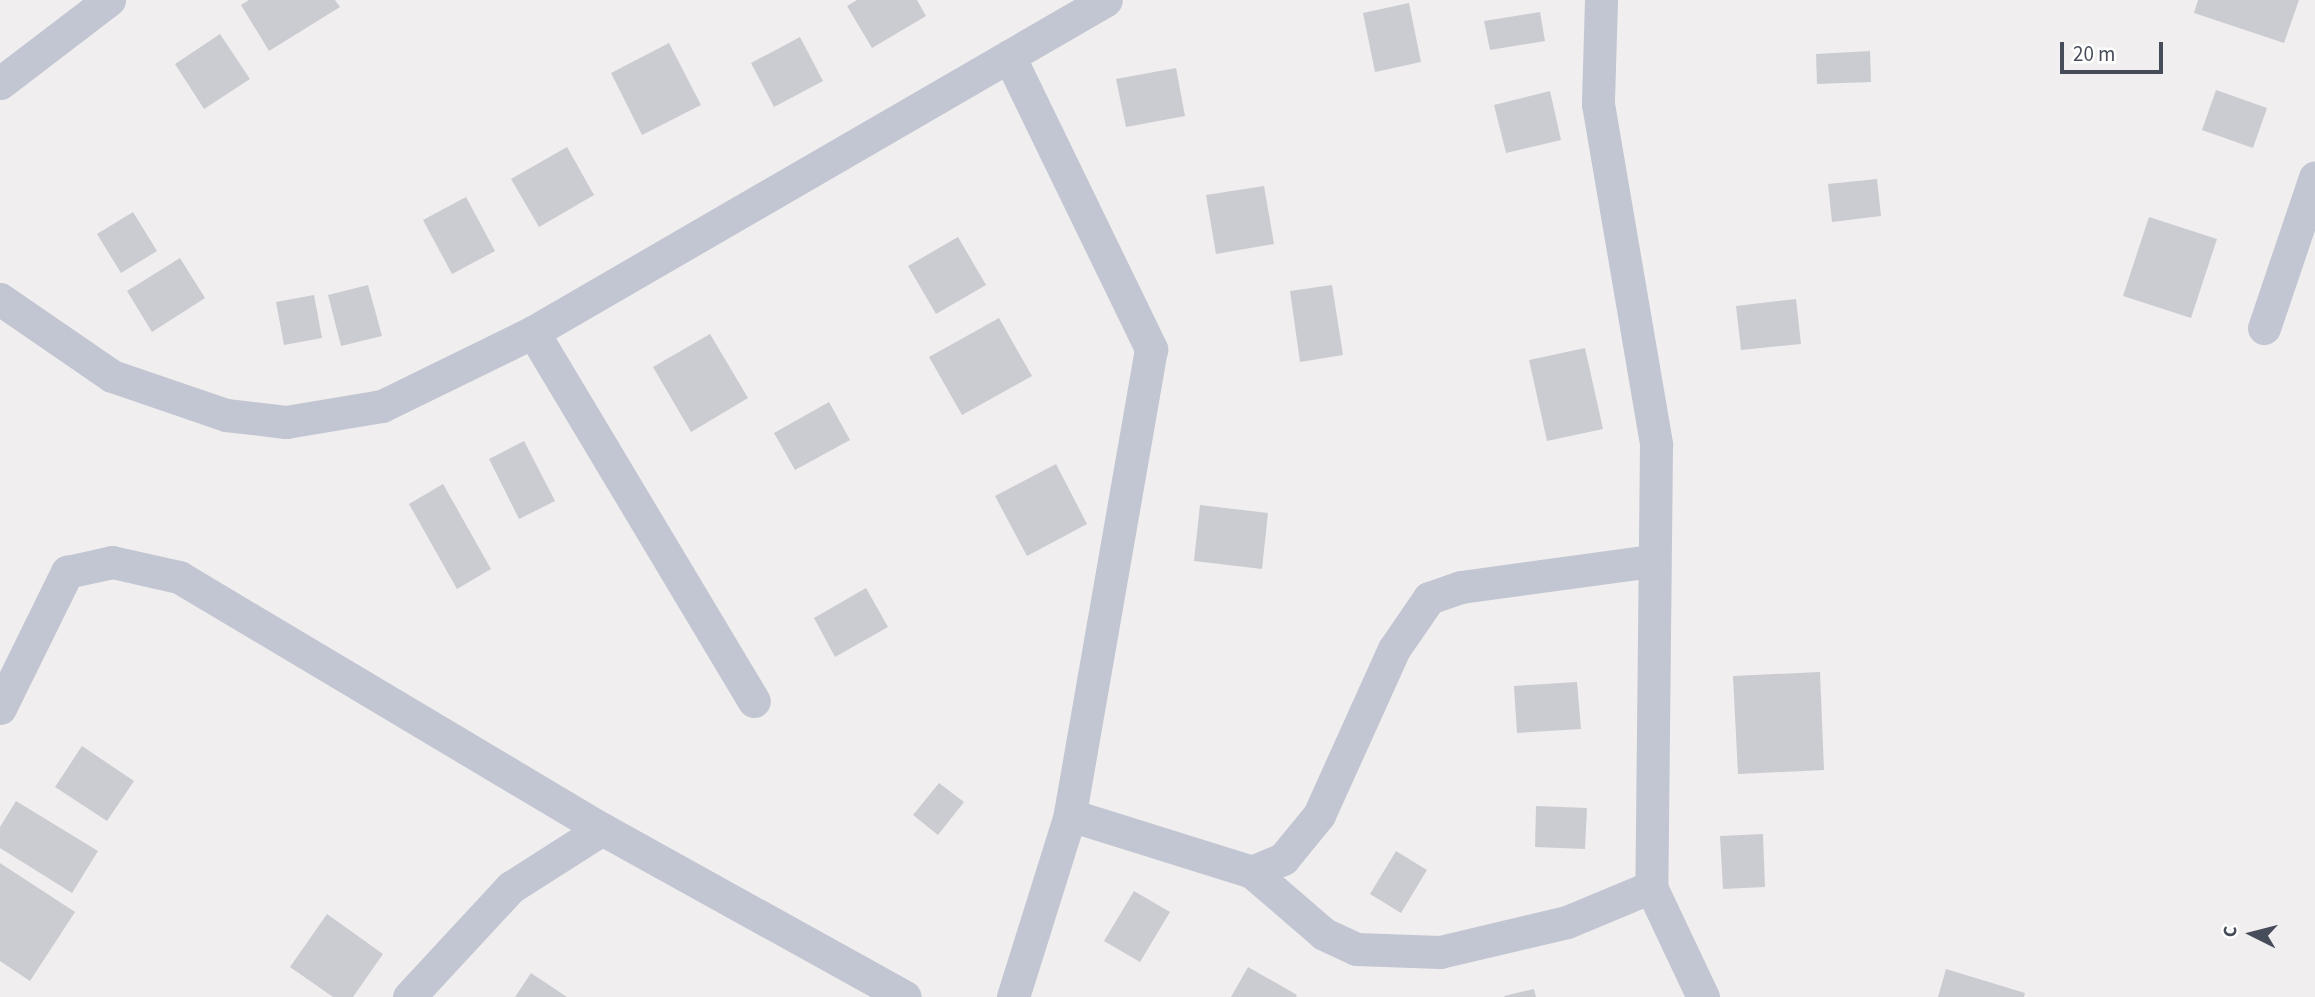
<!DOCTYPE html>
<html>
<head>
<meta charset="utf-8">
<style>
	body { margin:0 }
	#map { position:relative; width:2315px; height:997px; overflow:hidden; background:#f0eeee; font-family:"Source Sans 3",sans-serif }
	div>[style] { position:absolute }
	.building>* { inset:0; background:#cbccd2 }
	.minor>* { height:33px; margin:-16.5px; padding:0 16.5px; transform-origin:16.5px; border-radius:16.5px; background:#c2c6d2 }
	span { translate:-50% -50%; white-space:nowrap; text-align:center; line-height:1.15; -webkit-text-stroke:5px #fff; paint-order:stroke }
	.north { position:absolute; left:2217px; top:899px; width:70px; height:70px; -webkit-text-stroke:5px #fff; paint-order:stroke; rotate:276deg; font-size:19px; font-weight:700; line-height:28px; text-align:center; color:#474c5a }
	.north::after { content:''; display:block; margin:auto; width:24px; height:32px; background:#474c5a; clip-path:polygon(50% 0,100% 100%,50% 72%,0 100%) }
	.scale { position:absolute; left:2060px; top:42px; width:103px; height:32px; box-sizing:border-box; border:4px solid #474c5a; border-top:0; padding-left:9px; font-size:21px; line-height:24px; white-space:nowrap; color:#474c5a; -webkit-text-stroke:5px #fff; paint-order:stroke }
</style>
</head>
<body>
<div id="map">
	<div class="building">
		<div style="clip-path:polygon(249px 0,335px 0,340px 7px,269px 51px,241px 5px)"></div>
		<div style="clip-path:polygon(857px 0,917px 0,926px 16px,872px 48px,847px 6px)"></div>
		<div style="clip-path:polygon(2198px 0,2299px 0,2284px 43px,2194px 13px)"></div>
		<div style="clip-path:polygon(1409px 3px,1421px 62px,1375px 72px,1363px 13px)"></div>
		<div style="clip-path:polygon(1540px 12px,1545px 41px,1490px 50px,1484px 21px)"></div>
		<div style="clip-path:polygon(220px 34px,250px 79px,204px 109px,175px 64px)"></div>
		<div style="clip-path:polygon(800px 37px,823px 81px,774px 107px,751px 63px)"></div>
		<div style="clip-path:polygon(669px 43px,701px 105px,642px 135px,611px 73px)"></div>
		<div style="clip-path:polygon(1870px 51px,1871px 82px,1817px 84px,1816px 54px)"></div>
		<div style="clip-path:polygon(1176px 68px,1185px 116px,1126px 127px,1116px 79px)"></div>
		<div style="clip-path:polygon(2216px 90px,2267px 108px,2253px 148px,2202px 130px)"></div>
		<div style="clip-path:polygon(1550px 91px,1561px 140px,1506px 153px,1494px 105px)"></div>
		<div style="clip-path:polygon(567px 147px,594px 195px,539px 227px,511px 179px)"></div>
		<div style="clip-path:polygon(1877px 179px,1881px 216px,1832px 222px,1828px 184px)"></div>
		<div style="clip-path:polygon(1264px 186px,1274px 244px,1216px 254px,1206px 195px)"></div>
		<div style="clip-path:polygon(466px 197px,495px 251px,452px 274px,423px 220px)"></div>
		<div style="clip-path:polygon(133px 212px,157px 251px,121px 273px,97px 234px)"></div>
		<div style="clip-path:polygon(2149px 217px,2217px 239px,2191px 318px,2123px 296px)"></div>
		<div style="clip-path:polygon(958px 237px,986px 285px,936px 314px,908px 266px)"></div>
		<div style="clip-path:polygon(180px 258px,205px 298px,152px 332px,127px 291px)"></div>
		<div style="clip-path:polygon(368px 285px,382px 336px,341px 346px,328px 295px)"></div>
		<div style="clip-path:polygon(1332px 285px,1343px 355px,1300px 362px,1290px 291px)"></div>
		<div style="clip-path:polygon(314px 295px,322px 338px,284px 345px,276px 302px)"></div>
		<div style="clip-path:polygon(1796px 299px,1801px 344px,1741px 350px,1736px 306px)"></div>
		<div style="clip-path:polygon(999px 318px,1032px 376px,962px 415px,929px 357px)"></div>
		<div style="clip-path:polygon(710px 334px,748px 398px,691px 432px,653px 367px)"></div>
		<div style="clip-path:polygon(1585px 348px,1603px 429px,1547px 441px,1529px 360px)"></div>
		<div style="clip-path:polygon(829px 402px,850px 440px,795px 470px,774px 433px)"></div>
		<div style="clip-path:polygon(524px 441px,555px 501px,519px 519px,489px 459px)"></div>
		<div style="clip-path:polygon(1056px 464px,1087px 524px,1027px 556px,995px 496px)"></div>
		<div style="clip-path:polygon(443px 484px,491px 569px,457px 589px,409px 504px)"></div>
		<div style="clip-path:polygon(1200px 505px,1268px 513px,1262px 569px,1194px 561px)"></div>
		<div style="clip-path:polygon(866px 588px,888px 627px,835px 657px,814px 618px)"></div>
		<div style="clip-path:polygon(1820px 672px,1824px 770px,1738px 774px,1733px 676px)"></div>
		<div style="clip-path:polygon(1577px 682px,1581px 729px,1517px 733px,1514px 686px)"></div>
		<div style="clip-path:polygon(82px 746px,134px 781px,107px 821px,55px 787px)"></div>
		<div style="clip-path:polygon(939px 783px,964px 802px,938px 835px,913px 815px)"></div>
		<div style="clip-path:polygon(16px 801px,98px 851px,72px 893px,0 848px,0 827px)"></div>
		<div style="clip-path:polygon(1536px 806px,1587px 808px,1585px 849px,1535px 847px)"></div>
		<div style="clip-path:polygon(1763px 834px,1765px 887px,1723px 889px,1720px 836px)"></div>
		<div style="clip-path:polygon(1396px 851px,1427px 870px,1401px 913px,1370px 894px)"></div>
		<div style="clip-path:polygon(0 863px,75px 912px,30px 981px,0 961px)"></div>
		<div style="clip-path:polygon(1134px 891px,1170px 912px,1140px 962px,1104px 941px)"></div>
		<div style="clip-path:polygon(327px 914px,383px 954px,353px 997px,333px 997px,290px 967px)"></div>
		<div style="clip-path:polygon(1248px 967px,1297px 995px,1296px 997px,1231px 997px)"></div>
		<div style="clip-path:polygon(1946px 969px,2025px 993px,2024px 997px,1938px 997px)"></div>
		<div style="clip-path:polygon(531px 973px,567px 997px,515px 997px)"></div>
		<div style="clip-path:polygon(1534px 989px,1536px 997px,1505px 997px,1504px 996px)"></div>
	</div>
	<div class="minor">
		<div style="left:1601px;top:0;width:104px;rotate:91.7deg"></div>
		<div style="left:1598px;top:104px;width:346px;rotate:80.3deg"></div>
		<div style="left:1656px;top:445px;width:442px;rotate:90.6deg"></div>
		<div style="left:1651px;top:887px;width:122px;rotate:64.7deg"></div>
		<div style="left:1009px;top:56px;width:326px;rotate:64.1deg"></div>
		<div style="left:1151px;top:349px;width:473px;rotate:99.9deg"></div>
		<div style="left:1070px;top:815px;width:191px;rotate:107.4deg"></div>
		<div style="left:0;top:83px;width:137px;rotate:-37.3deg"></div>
		<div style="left:0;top:299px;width:136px;rotate:34.5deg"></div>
		<div style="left:112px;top:376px;width:120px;rotate:18.9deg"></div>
		<div style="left:226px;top:415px;width:60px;rotate:6.7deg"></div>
		<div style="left:286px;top:422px;width:97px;rotate:-9.5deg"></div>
		<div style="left:382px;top:406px;width:168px;rotate:-26.1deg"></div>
		<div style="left:533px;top:332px;width:662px;rotate:-30.09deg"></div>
		<div style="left:2264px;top:328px;width:159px;rotate:-71.3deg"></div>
		<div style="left:533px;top:332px;width:430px;rotate:59.1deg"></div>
		<div style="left:0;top:708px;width:152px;rotate:-63.8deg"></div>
		<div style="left:67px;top:572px;width:46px;rotate:-12.5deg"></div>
		<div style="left:112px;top:562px;width:69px;rotate:12.6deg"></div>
		<div style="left:179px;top:577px;width:492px;rotate:30.8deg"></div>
		<div style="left:602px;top:829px;width:346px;rotate:29deg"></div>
		<div style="left:1070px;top:815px;width:191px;rotate:17.4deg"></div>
		<div style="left:1252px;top:872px;width:95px;rotate:40.7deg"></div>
		<div style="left:1324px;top:934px;width:35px;rotate:25deg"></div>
		<div style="left:1356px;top:949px;width:84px;rotate:2deg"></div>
		<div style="left:1440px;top:952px;width:130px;rotate:-13.3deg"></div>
		<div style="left:1567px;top:922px;width:91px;rotate:-22.6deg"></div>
		<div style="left:1252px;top:872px;width:34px;rotate:-23deg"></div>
		<div style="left:1283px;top:859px;width:57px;rotate:-50.7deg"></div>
		<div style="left:1319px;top:815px;width:182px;rotate:-65.7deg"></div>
		<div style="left:1394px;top:649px;width:62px;rotate:-55.5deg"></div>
		<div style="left:1429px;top:598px;width:34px;rotate:-19deg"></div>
		<div style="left:1461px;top:587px;width:193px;rotate:-7.8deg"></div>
		<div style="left:409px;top:997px;width:150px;rotate:-47.2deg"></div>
		<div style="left:511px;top:887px;width:108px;rotate:-32.5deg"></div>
	</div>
	<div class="north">С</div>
	<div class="scale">20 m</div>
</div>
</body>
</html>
